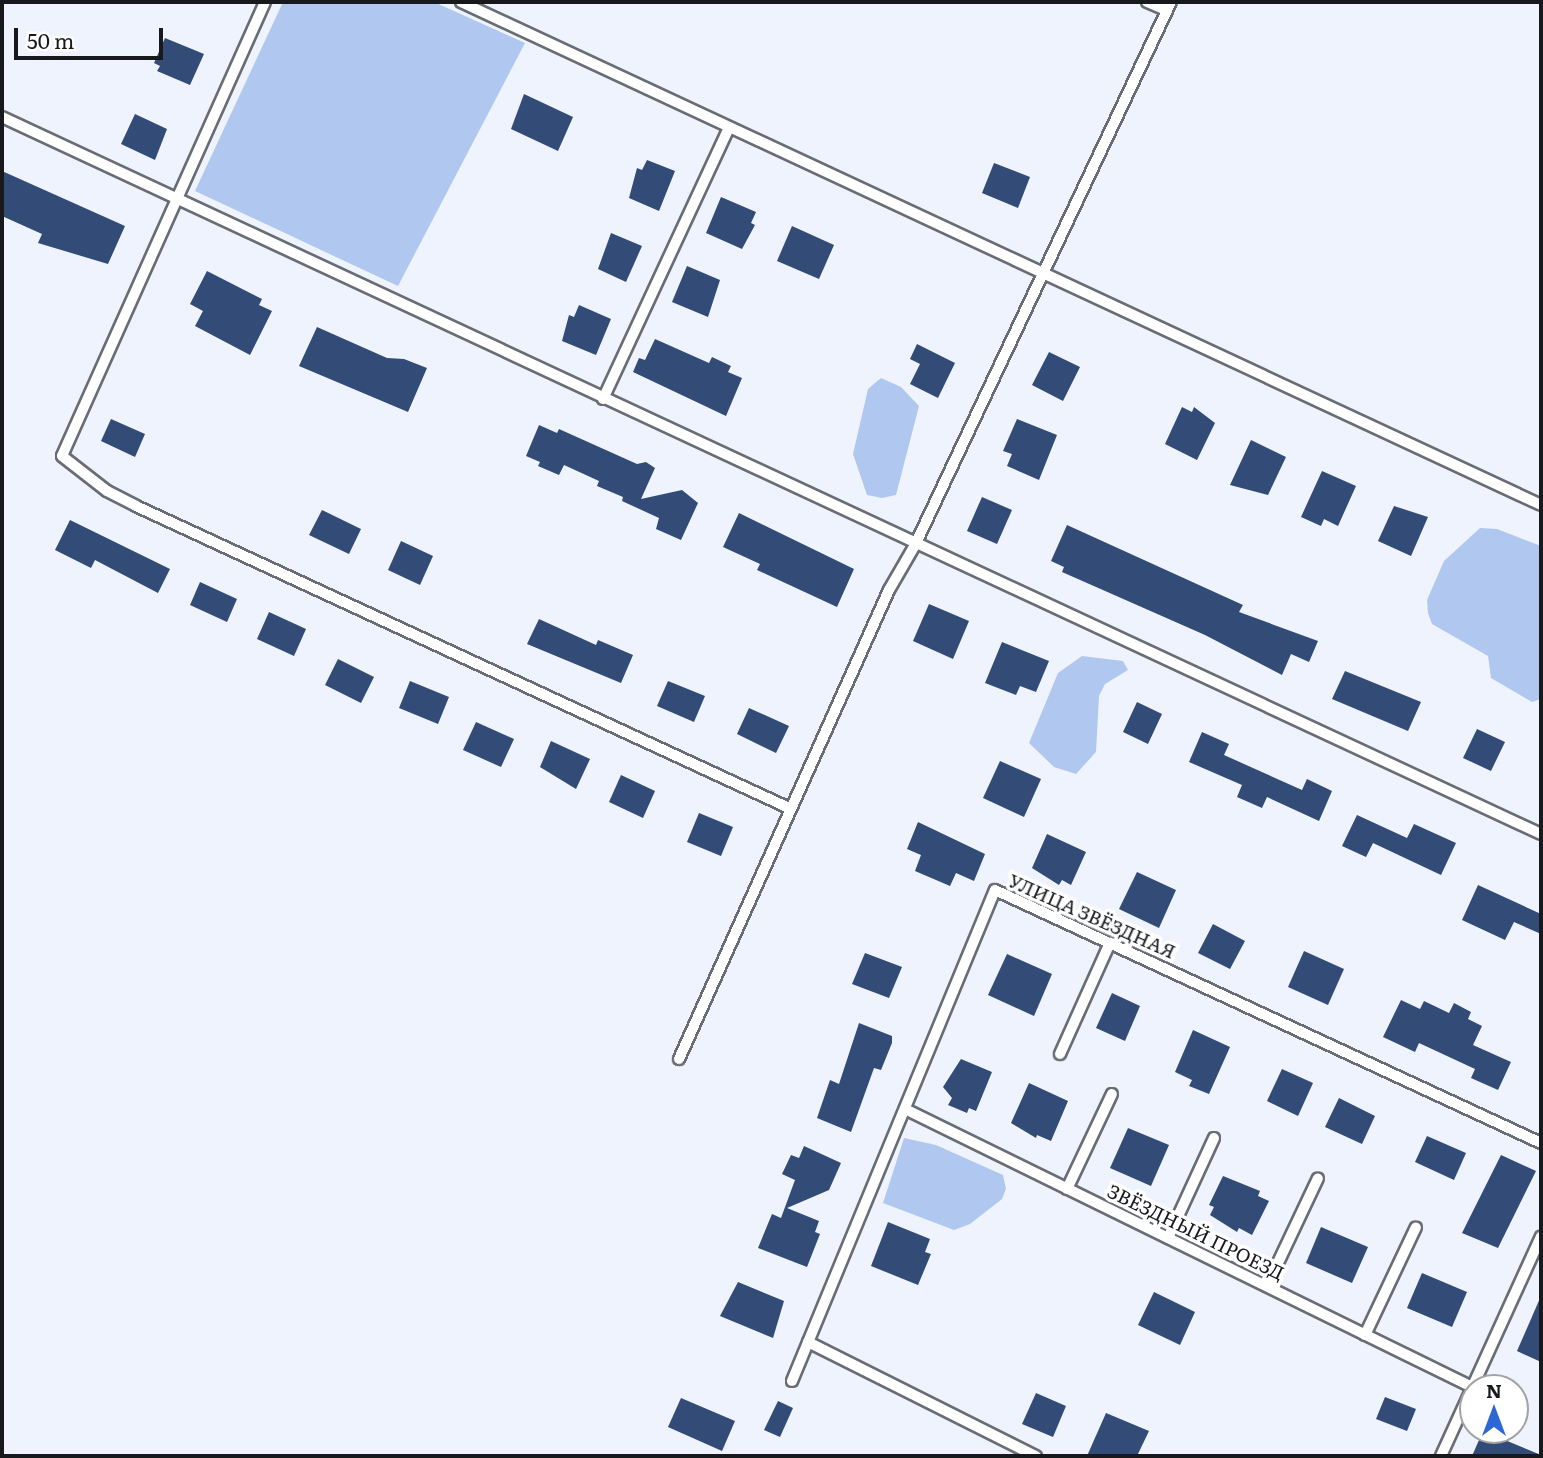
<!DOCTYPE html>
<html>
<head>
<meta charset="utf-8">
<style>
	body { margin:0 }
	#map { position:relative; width:1543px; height:1458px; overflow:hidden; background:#eef3fd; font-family:Literata,serif }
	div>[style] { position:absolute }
	.green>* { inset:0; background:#b0c8f0 }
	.building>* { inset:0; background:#324b77 }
	.roads { filter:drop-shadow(2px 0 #686d75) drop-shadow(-2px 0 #686d75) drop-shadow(0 2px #686d75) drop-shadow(0 -2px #686d75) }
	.service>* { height:10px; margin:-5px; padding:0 5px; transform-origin:5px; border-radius:5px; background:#fff }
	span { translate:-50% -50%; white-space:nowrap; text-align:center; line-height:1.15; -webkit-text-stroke:7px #fff; paint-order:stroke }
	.street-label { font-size:19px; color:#17191c }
	.frame { position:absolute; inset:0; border:4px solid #17191c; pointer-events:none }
	.north { position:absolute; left:1459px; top:1374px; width:70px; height:70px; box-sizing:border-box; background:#fff; border:2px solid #a2a3a4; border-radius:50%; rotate:0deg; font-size:19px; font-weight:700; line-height:28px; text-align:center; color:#17191c }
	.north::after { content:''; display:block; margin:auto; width:24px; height:32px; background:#2c67d5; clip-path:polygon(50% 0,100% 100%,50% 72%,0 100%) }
	.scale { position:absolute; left:14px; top:28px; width:149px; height:32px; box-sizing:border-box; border:4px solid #17191c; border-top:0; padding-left:9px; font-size:21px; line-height:24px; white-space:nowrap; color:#17191c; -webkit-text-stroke:5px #fff; paint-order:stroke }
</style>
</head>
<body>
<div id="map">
	<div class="green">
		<div style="clip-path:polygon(283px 2px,434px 2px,525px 43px,398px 286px,195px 191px)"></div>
		<div style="clip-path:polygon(881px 378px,901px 387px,919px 406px,896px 495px,882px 498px,867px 495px,853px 454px,868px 389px)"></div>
		<div style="clip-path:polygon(1480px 528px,1497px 529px,1541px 546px,1541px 699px,1532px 702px,1491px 678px,1488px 656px,1432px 624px,1428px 613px,1427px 600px,1444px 561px)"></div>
		<div style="clip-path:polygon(1082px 656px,1123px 661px,1128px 670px,1105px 684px,1099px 696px,1096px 752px,1076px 774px,1054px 767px,1029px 743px,1058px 673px)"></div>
		<div style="clip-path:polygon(904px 1138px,936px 1145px,1003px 1175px,1006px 1189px,1002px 1199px,970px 1224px,954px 1230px,883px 1203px)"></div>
	</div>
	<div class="building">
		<div style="clip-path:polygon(165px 38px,204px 54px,190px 85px,157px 71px,160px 66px,154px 63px)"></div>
		<div style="clip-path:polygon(524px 94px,573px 117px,558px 151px,511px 129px)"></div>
		<div style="clip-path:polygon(135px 114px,167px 129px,155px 160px,121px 144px)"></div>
		<div style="clip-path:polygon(647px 160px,675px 171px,659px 211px,629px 198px,637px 168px,642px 170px)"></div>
		<div style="clip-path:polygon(994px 163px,1030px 177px,1018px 208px,982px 193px)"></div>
		<div style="clip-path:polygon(2px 171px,125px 226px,108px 264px,38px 243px,42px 234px,2px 216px)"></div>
		<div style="clip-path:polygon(721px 197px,756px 212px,751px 223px,755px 225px,742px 249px,706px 233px)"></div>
		<div style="clip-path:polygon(792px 226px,834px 245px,819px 279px,777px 261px)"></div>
		<div style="clip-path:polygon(611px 233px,642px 246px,626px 282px,598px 269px)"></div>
		<div style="clip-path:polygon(687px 266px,720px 280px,708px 317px,672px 302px)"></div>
		<div style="clip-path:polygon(207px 271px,262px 299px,259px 305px,272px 311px,250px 355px,195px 326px,203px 311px,190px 304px)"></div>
		<div style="clip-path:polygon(579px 305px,611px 319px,596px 355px,562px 341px,569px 315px,574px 317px)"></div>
		<div style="clip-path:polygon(317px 327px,387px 358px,404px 359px,427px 368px,408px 412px,299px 366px)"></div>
		<div style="clip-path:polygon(655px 339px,709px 363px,712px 357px,731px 366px,728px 372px,742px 378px,726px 416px,633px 372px,639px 358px,645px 360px)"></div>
		<div style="clip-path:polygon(917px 344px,955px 363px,938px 398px,910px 384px,920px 364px,910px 359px)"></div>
		<div style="clip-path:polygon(1049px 352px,1080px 367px,1063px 401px,1032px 385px)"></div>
		<div style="clip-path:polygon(1182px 407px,1192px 412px,1194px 407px,1215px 423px,1197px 460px,1165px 444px)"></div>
		<div style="clip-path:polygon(111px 419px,145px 434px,135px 457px,101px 441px)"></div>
		<div style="clip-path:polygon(1017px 419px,1057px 435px,1039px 480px,1007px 466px,1012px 454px,1003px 451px)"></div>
		<div style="clip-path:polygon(539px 425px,557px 433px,559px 429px,637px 464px,646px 462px,655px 468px,641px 499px,682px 490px,698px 503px,681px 540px,656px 529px,659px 518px,622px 501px,623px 497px,597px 486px,599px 481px,564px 465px,559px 475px,538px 466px,540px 462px,526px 456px)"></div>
		<div style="clip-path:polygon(1251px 440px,1286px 457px,1268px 495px,1230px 485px)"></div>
		<div style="clip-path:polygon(1322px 471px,1356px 486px,1338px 526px,1324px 519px,1321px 526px,1301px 517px)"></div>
		<div style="clip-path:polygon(982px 497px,1012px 510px,997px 544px,967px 531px)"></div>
		<div style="clip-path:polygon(1394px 506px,1428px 517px,1411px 556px,1378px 541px)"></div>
		<div style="clip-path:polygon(322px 510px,361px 529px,349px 554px,309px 535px)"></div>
		<div style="clip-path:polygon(739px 513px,854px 569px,837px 607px,757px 570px,760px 564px,723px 547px)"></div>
		<div style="clip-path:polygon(70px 520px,170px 569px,158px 593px,95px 560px,91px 568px,55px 550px)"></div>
		<div style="clip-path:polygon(1067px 525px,1243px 605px,1239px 612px,1318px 641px,1309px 662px,1291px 654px,1282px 675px,1205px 635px,1062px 572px,1064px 567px,1051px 561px)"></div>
		<div style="clip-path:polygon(401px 541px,433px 556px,420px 585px,388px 570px)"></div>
		<div style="clip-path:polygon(200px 582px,237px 599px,227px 622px,190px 605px)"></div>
		<div style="clip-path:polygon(929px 604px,969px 621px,953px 659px,913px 641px)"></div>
		<div style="clip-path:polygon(269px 612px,306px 629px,294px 656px,257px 639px)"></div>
		<div style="clip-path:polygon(539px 619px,596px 645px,598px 640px,633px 655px,621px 683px,527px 644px)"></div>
		<div style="clip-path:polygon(1002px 642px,1049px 661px,1036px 692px,1020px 686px,1016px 695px,985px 683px)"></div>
		<div style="clip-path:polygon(338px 659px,374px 677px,361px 703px,325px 685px)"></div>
		<div style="clip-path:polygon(1345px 671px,1421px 702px,1408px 731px,1332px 699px)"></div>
		<div style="clip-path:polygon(410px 681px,449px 697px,438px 724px,399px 708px)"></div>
		<div style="clip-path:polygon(668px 681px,705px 696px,694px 722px,657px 706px)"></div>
		<div style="clip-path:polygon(1137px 702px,1162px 714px,1148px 744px,1123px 732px)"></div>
		<div style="clip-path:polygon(749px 708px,789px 726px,776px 753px,737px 734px)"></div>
		<div style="clip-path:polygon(476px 722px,514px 739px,501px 767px,463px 750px)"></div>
		<div style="clip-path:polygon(1477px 729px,1505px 742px,1491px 771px,1463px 758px)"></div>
		<div style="clip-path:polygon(1202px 732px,1229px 744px,1224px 755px,1302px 790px,1307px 779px,1332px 791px,1319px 821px,1267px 797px,1262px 808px,1237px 797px,1242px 785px,1189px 762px)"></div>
		<div style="clip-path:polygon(551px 741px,590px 759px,576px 789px,540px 767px)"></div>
		<div style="clip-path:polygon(1000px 761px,1041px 779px,1024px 817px,983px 798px)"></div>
		<div style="clip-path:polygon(621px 775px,655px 791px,643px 818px,609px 802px)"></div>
		<div style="clip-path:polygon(699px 813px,733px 827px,721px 856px,687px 842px)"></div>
		<div style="clip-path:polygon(1357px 815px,1407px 838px,1414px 824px,1456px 843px,1441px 875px,1373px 843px,1366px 857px,1342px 846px)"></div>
		<div style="clip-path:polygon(918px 822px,985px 854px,974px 881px,956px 873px,950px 886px,915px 871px,921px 855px,907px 849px)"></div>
		<div style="clip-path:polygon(1047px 834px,1086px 852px,1071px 885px,1062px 880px,1059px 885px,1032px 868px)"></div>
		<div style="clip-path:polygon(1137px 872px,1176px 890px,1159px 928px,1119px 909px)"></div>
		<div style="clip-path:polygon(1478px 885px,1541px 914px,1541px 934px,1514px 922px,1505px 940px,1462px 920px)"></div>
		<div style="clip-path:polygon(1213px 924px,1245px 941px,1230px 969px,1198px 953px)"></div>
		<div style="clip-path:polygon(1304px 951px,1344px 969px,1328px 1005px,1288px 987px)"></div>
		<div style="clip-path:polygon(865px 953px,902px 967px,889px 998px,852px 984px)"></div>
		<div style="clip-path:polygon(1007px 954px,1052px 974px,1034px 1016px,988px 995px)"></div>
		<div style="clip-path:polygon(1112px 993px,1140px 1006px,1125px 1041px,1096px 1028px)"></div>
		<div style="clip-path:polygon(1401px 1000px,1420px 1009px,1424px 1001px,1449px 1013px,1454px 1003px,1471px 1012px,1468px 1019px,1482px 1026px,1473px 1045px,1511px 1062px,1498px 1090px,1471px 1078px,1475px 1069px,1419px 1043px,1415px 1052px,1383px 1037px)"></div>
		<div style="clip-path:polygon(859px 1023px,892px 1036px,892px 1043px,881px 1070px,874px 1068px,851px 1132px,817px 1118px,830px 1080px,839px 1084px)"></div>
		<div style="clip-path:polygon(1193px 1030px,1230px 1047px,1209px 1094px,1189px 1086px,1192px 1080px,1175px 1072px)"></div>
		<div style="clip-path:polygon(961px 1059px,992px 1072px,976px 1111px,969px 1108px,967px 1113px,948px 1105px,952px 1098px,943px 1087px)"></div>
		<div style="clip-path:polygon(1282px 1069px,1313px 1083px,1298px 1116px,1267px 1101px)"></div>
		<div style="clip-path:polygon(1029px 1083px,1068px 1101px,1051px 1141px,1037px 1135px,1036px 1138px,1011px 1123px)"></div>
		<div style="clip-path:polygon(1339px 1098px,1375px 1116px,1362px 1144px,1325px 1127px)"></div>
		<div style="clip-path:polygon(1128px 1128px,1169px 1145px,1151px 1186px,1110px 1168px)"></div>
		<div style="clip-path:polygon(1427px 1136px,1466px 1153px,1454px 1180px,1415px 1162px)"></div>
		<div style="clip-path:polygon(804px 1146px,841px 1163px,829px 1190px,787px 1208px,819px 1221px,815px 1232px,820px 1234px,807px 1267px,758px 1248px,772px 1214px,781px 1218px,795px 1180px,782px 1174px,791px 1155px,799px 1158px)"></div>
		<div style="clip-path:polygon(1501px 1155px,1536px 1171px,1498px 1248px,1462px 1233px)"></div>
		<div style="clip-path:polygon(1223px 1176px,1260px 1191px,1258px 1196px,1269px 1201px,1252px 1235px,1239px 1228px,1237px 1232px,1210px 1215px,1214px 1207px,1209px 1205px)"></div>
		<div style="clip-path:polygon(888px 1222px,930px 1239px,925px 1252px,931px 1254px,918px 1285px,871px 1266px)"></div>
		<div style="clip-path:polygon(1321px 1227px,1368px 1247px,1352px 1283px,1306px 1263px)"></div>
		<div style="clip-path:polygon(1422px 1273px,1467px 1292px,1452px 1327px,1407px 1308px)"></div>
		<div style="clip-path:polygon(738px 1282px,784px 1301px,773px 1338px,720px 1316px)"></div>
		<div style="clip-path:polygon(1154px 1292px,1195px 1312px,1180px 1345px,1138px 1325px)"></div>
		<div style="clip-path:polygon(1541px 1296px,1541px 1362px,1517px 1351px)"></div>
		<div style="clip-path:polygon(1036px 1393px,1066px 1406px,1053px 1437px,1022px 1424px)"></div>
		<div style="clip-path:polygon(1385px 1397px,1416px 1409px,1407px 1431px,1376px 1419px)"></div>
		<div style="clip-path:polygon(681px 1398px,735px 1421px,722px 1451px,668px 1427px)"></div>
		<div style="clip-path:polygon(778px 1401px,793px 1408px,780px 1437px,764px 1430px)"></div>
		<div style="clip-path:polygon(1106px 1413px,1149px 1431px,1137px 1456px,1087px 1456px)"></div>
		<div style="clip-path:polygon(1483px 1431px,1541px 1455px,1541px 1456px,1472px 1456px)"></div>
	</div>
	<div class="roads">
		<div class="service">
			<div style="left:265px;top:2px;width:497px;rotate:114.1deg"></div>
			<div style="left:62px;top:456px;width:57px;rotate:37.9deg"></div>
			<div style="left:107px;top:491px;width:33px;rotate:27deg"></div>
			<div style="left:136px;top:506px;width:719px;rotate:24.82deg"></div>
			<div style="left:461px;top:2px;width:1191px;rotate:24.97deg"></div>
			<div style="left:1147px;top:2px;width:21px;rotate:23deg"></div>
			<div style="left:2px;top:117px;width:1698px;rotate:24.98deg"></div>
			<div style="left:603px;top:399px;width:299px;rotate:-65.1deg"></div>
			<div style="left:1060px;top:1054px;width:122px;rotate:-65.8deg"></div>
			<div style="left:679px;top:1059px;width:514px;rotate:-65.88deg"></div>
			<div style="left:889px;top:590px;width:52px;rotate:-60deg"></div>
			<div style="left:915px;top:545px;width:600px;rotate:-64.76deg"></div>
			<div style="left:905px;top:1109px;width:631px;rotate:26.12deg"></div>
			<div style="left:1067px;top:1189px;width:105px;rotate:-64.7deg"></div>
			<div style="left:1168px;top:1238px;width:110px;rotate:-65.3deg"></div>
			<div style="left:1267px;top:1286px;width:119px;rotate:-64.7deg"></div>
			<div style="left:1365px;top:1335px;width:119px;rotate:-64.7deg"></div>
			<div style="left:808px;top:1342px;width:255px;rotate:26.6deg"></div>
			<div style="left:792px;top:1381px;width:531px;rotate:-67.54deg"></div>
			<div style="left:995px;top:890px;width:602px;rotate:24.86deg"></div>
			<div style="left:1441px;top:1456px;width:241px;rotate:-65.5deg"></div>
		</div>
	</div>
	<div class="street-label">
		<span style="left:1092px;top:916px;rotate:24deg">УЛИЦА ЗВЁЗДНАЯ</span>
		<span style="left:1196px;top:1232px;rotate:26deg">ЗВЁЗДНЫЙ ПРОЕЗД</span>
	</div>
	<div class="frame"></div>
	<div class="north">N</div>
	<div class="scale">50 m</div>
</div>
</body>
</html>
